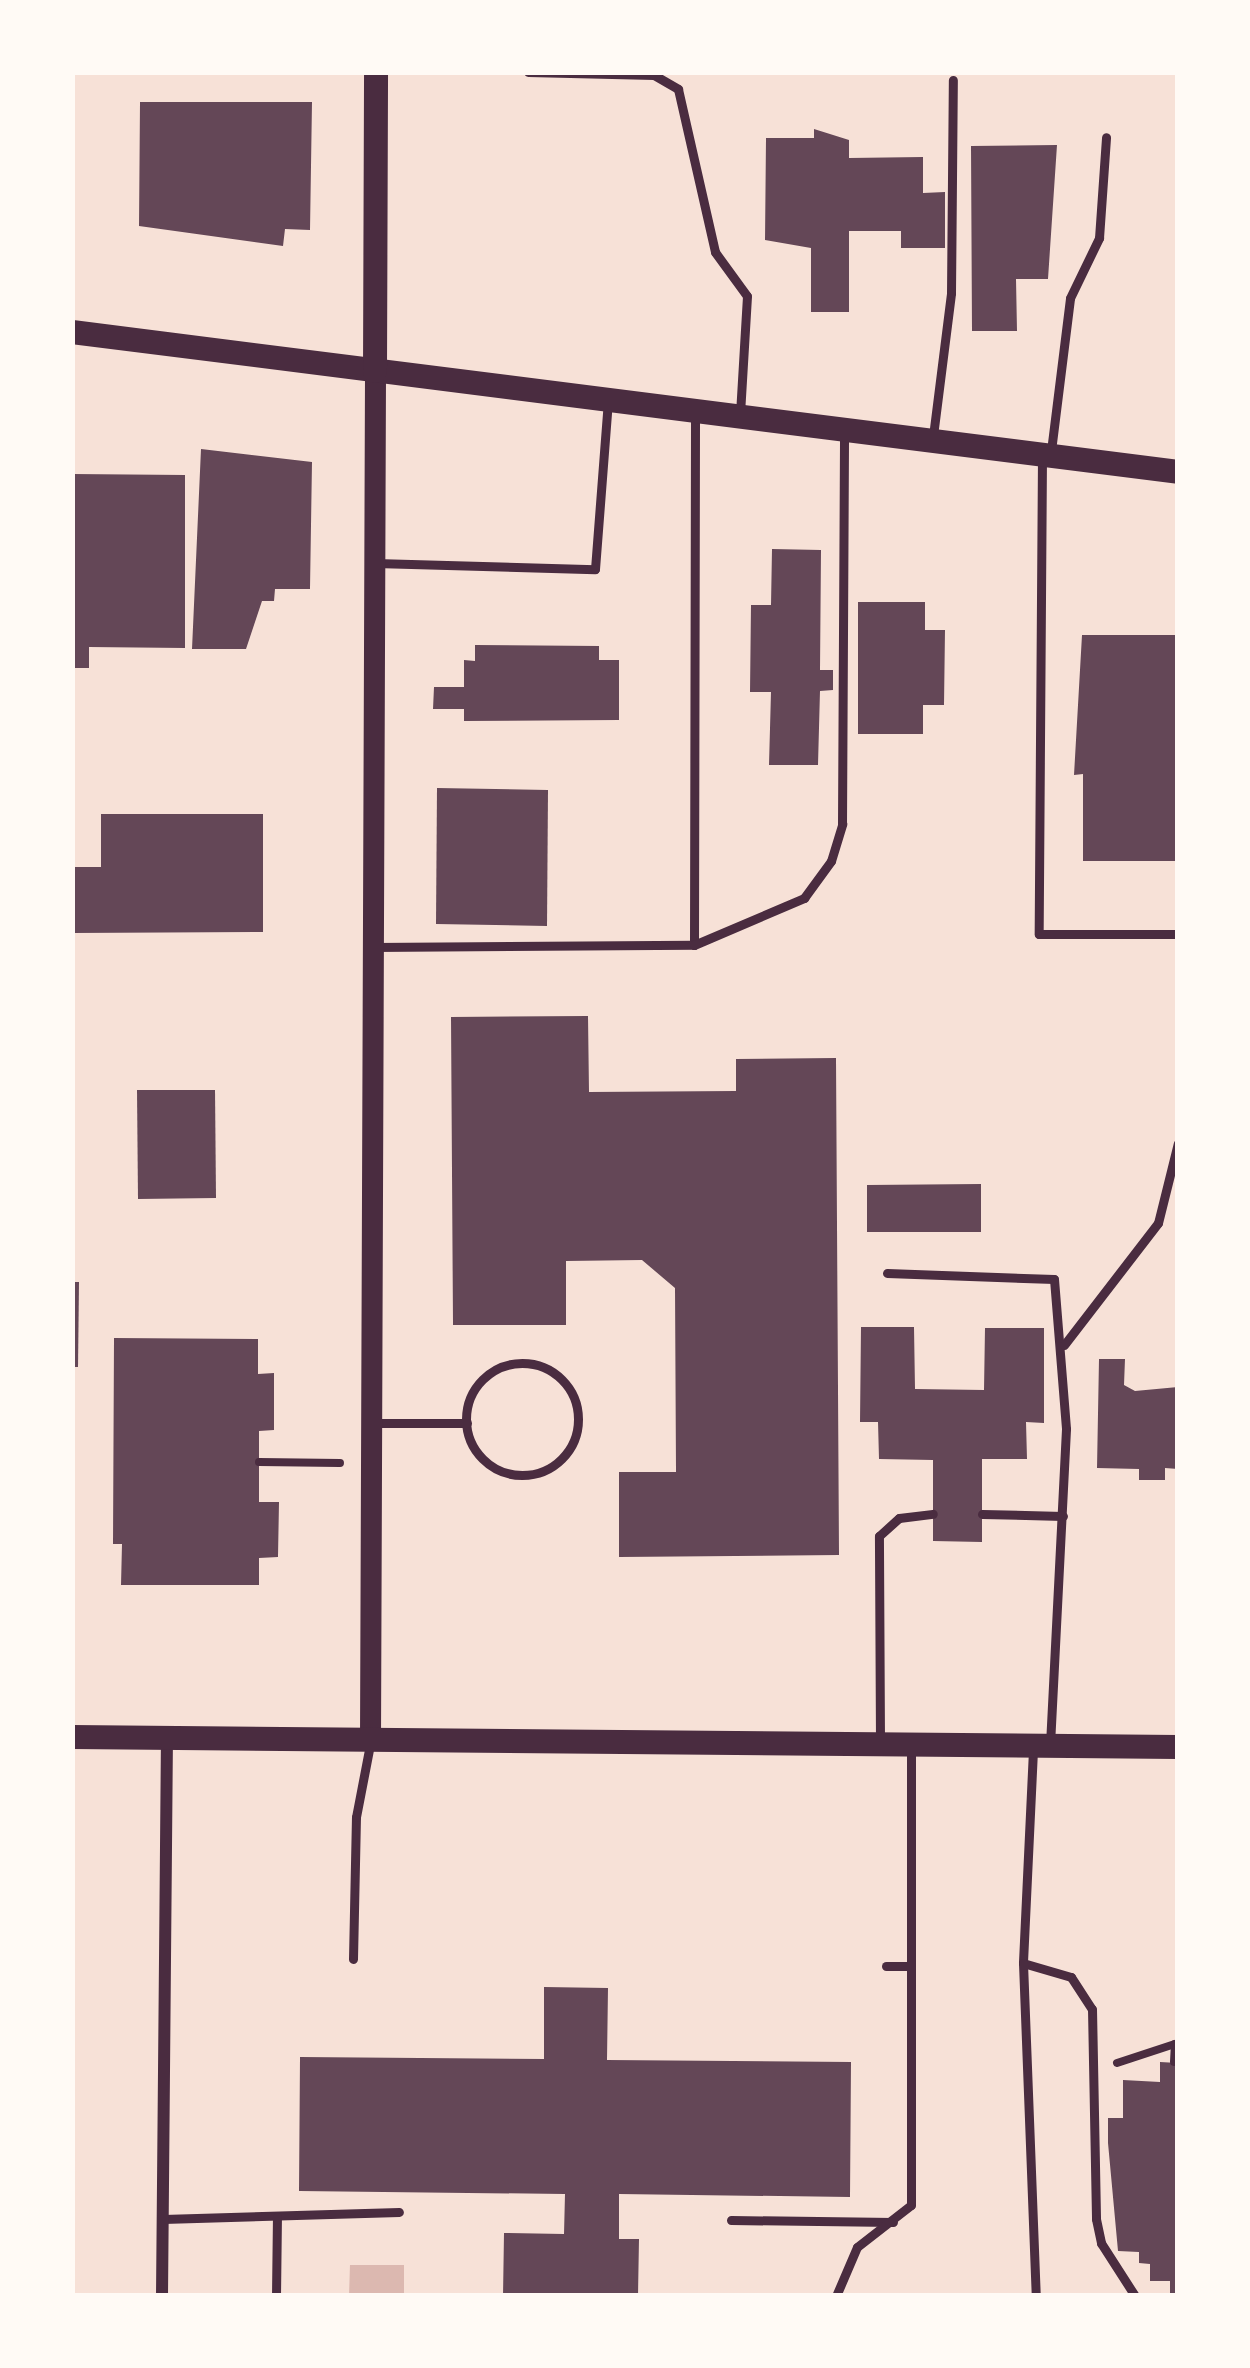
<!DOCTYPE html>
<html>
<head>
<meta charset="utf-8">
<style>
	body { margin:0 }
	#map { position:relative; width:1250px; height:2368px; overflow:hidden; background:#f7e1d7; font-family:"Archivo Narrow",sans-serif }
	div>[style] { position:absolute }
	.water>* { inset:0; background:#dcb8b0 }
	.building>* { inset:0; background:#644757 }
	.path>* { height:8px; margin:-4px; padding:0 4px; transform-origin:4px; border-radius:4px; background:#4a2c40 }
	.service>* { height:9px; margin:-4.5px; padding:0 4.5px; transform-origin:4.5px; border-radius:4.5px; background:#4a2c40 }
	.service>.ring { margin:-4.5px; padding:0; box-sizing:content-box; background:none; border:9px solid #4a2c40; border-radius:50% }
	.minor>* { height:12px; margin:-6px; padding:0 6px; transform-origin:6px; border-radius:6px; background:#4a2c40 }
	.tertiary>* { height:21px; margin:-10.5px; padding:0 10.5px; transform-origin:10.5px; border-radius:10.5px; background:#4a2c40 }
	.secondary>* { height:24px; margin:-12px; padding:0 12px; transform-origin:12px; border-radius:12px; background:#4a2c40 }
	span { translate:-50% -50%; white-space:nowrap; text-align:center; line-height:1.15; -webkit-text-stroke:12px #fffaf5; paint-order:stroke }
	.frame { position:absolute; inset:0; border:75px solid #fffaf5; pointer-events:none }
</style>
</head>
<body>
<div id="map">
	<div class="water">
		<div style="clip-path:polygon(350px 2265px,404px 2265px,404px 2296px,349px 2296px)"></div>
	</div>
	<div class="building">
		<div style="clip-path:polygon(140px 102px,312px 102px,310px 230px,285px 229px,283px 246px,139px 226px)"></div>
		<div style="clip-path:polygon(814px 129px,849px 140px,849px 158px,923px 157px,923px 193px,945px 192px,945px 248px,901px 248px,901px 231px,849px 231px,849px 312px,811px 312px,811px 248px,765px 240px,766px 138px,814px 138px)"></div>
		<div style="clip-path:polygon(1057px 145px,1048px 279px,1016px 279px,1017px 331px,972px 331px,971px 146px)"></div>
		<div style="clip-path:polygon(201px 449px,312px 462px,310px 589px,275px 589px,274px 601px,262px 601px,246px 649px,192px 649px)"></div>
		<div style="clip-path:polygon(72px 474px,185px 475px,185px 648px,89px 647px,89px 668px,72px 668px)"></div>
		<div style="clip-path:polygon(772px 549px,821px 550px,820px 670px,833px 670px,833px 690px,820px 691px,818px 765px,769px 765px,771px 692px,750px 692px,751px 605px,771px 605px)"></div>
		<div style="clip-path:polygon(858px 602px,925px 602px,925px 630px,945px 630px,944px 705px,923px 705px,923px 734px,858px 734px)"></div>
		<div style="clip-path:polygon(1082px 635px,1178px 635px,1178px 861px,1083px 861px,1083px 774px,1074px 775px)"></div>
		<div style="clip-path:polygon(475px 645px,599px 646px,599px 660px,619px 660px,619px 720px,464px 721px,464px 709px,433px 709px,434px 687px,464px 687px,464px 660px,475px 661px)"></div>
		<div style="clip-path:polygon(437px 788px,548px 790px,547px 926px,436px 924px)"></div>
		<div style="clip-path:polygon(101px 814px,263px 814px,263px 932px,72px 933px,72px 867px,101px 867px)"></div>
		<div style="clip-path:polygon(588px 1016px,589px 1092px,736px 1091px,736px 1059px,836px 1058px,839px 1555px,619px 1557px,619px 1472px,676px 1472px,675px 1288px,642px 1260px,566px 1261px,566px 1325px,453px 1325px,451px 1017px)"></div>
		<div style="clip-path:polygon(137px 1090px,215px 1090px,216px 1198px,138px 1199px)"></div>
		<div style="clip-path:polygon(981px 1184px,981px 1232px,867px 1232px,867px 1185px)"></div>
		<div style="clip-path:polygon(72px 1282px,79px 1282px,78px 1367px,72px 1367px)"></div>
		<div style="clip-path:polygon(861px 1327px,914px 1327px,915px 1389px,984px 1390px,985px 1328px,1044px 1328px,1044px 1423px,1026px 1422px,1027px 1459px,982px 1459px,982px 1542px,933px 1541px,933px 1460px,879px 1459px,878px 1422px,860px 1422px)"></div>
		<div style="clip-path:polygon(114px 1338px,258px 1339px,258px 1374px,274px 1373px,274px 1430px,259px 1431px,259px 1502px,279px 1502px,278px 1557px,259px 1558px,259px 1585px,121px 1585px,122px 1544px,113px 1544px)"></div>
		<div style="clip-path:polygon(1099px 1359px,1125px 1359px,1124px 1385px,1135px 1391px,1178px 1387px,1178px 1469px,1165px 1468px,1165px 1480px,1139px 1480px,1139px 1469px,1097px 1468px)"></div>
		<div style="clip-path:polygon(544px 1987px,608px 1988px,607px 2060px,851px 2062px,850px 2197px,619px 2194px,619px 2239px,639px 2239px,638px 2296px,503px 2296px,504px 2233px,564px 2234px,565px 2194px,299px 2191px,300px 2057px,544px 2059px)"></div>
		<div style="clip-path:polygon(1160px 2062px,1178px 2063px,1178px 2296px,1170px 2296px,1170px 2281px,1150px 2281px,1150px 2264px,1139px 2263px,1139px 2252px,1118px 2251px,1108px 2143px,1108px 2118px,1123px 2118px,1123px 2080px,1160px 2082px)"></div>
	</div>
	<div class="path">
		<div style="left:259px;top:1462px;width:81px;rotate:0.7deg"></div>
		<div style="left:1174px;top:2062px;width:18px;rotate:-87deg"></div>
		<div style="left:1117px;top:2063px;width:64px;rotate:-18.2deg"></div>
	</div>
	<div class="service">
		<div style="left:528px;top:72px;width:126px;rotate:1.4deg"></div>
		<div style="left:654px;top:75px;width:28px;rotate:30deg"></div>
		<div style="left:678px;top:89px;width:167px;rotate:77.2deg"></div>
		<div style="left:715px;top:252px;width:54px;rotate:54deg"></div>
		<div style="left:747px;top:296px;width:118px;rotate:93.4deg"></div>
		<div style="left:933px;top:436px;width:144px;rotate:-82.8deg"></div>
		<div style="left:951px;top:293px;width:213px;rotate:-89.5deg"></div>
		<div style="left:1051px;top:451px;width:154px;rotate:-82.9deg"></div>
		<div style="left:1070px;top:298px;width:67px;rotate:-64.2deg"></div>
		<div style="left:1099px;top:238px;width:101px;rotate:-86deg"></div>
		<div style="left:1042px;top:456px;width:478px;rotate:90.4deg"></div>
		<div style="left:1039px;top:934px;width:139px"></div>
		<div style="left:375px;top:563px;width:220px;rotate:1.6deg"></div>
		<div style="left:595px;top:569px;width:169px;rotate:-85.6deg"></div>
		<div style="left:694px;top:945px;width:534px;rotate:-89.89deg"></div>
		<div style="left:373px;top:947px;width:321px;rotate:-0.4deg"></div>
		<div style="left:694px;top:945px;width:120px;rotate:-23.1deg"></div>
		<div style="left:804px;top:898px;width:46px;rotate:-53.9deg"></div>
		<div style="left:831px;top:861px;width:39px;rotate:-73deg"></div>
		<div style="left:842px;top:824px;width:394px;rotate:-89.7deg"></div>
		<div style="left:887px;top:1273px;width:167px;rotate:2.1deg"></div>
		<div style="left:1054px;top:1279px;width:150px;rotate:85.4deg"></div>
		<div style="left:1066px;top:1429px;width:312px;rotate:92.9deg"></div>
		<div style="left:1064px;top:1345px;width:154px;rotate:-52.4deg"></div>
		<div style="left:1158px;top:1223px;width:82px;rotate:-76deg"></div>
		<div class="ring" style="left:466px;top:1363px;width:103px;height:103px"></div>
		<div style="left:372px;top:1423px;width:95px"></div>
		<div style="left:982px;top:1514px;width:81px;rotate:1.4deg"></div>
		<div style="left:880px;top:1740px;width:204px;rotate:-90.3deg"></div>
		<div style="left:879px;top:1536px;width:27px;rotate:-42deg"></div>
		<div style="left:899px;top:1518px;width:34px;rotate:-7deg"></div>
		<div style="left:1033px;top:1750px;width:213px;rotate:92.7deg"></div>
		<div style="left:1023px;top:1963px;width:50px;rotate:16.3deg"></div>
		<div style="left:1071px;top:1977px;width:38px;rotate:57deg"></div>
		<div style="left:1092px;top:2009px;width:210px;rotate:88.9deg"></div>
		<div style="left:1096px;top:2219px;width:25px;rotate:78deg"></div>
		<div style="left:1101px;top:2243px;width:63px;rotate:57.3deg"></div>
		<div style="left:353px;top:1959px;width:142px;rotate:-88.8deg"></div>
		<div style="left:356px;top:1817px;width:74px;rotate:-79.1deg"></div>
		<div style="left:1023px;top:1963px;width:333px;rotate:87.8deg"></div>
		<div style="left:886px;top:1966px;width:22px"></div>
		<div style="left:163px;top:2219px;width:236px;rotate:-1.7deg"></div>
		<div style="left:731px;top:2220px;width:162px;rotate:0.7deg"></div>
		<div style="left:276px;top:2296px;width:79px;rotate:-89.3deg"></div>
		<div style="left:836px;top:2296px;width:53px;rotate:-66.8deg"></div>
		<div style="left:857px;top:2247px;width:68px;rotate:-37.9deg"></div>
		<div style="left:911px;top:2205px;width:460px;rotate:-90deg"></div>
	</div>
	<div class="minor">
		<div style="left:162px;top:2296px;width:557px;rotate:-89.49deg"></div>
	</div>
	<div class="tertiary">
		<div style="left:370px;top:1740px;width:1369px;rotate:-89.79deg"></div>
	</div>
	<div class="secondary">
		<div style="left:72px;top:332px;width:1115px;rotate:7.21deg"></div>
		<div style="left:375px;top:371px;width:299px;rotate:-89.8deg"></div>
		<div style="left:72px;top:1737px;width:1106px;rotate:0.52deg"></div>
	</div>
	<div class="frame"></div>
</div>
</body>
</html>
